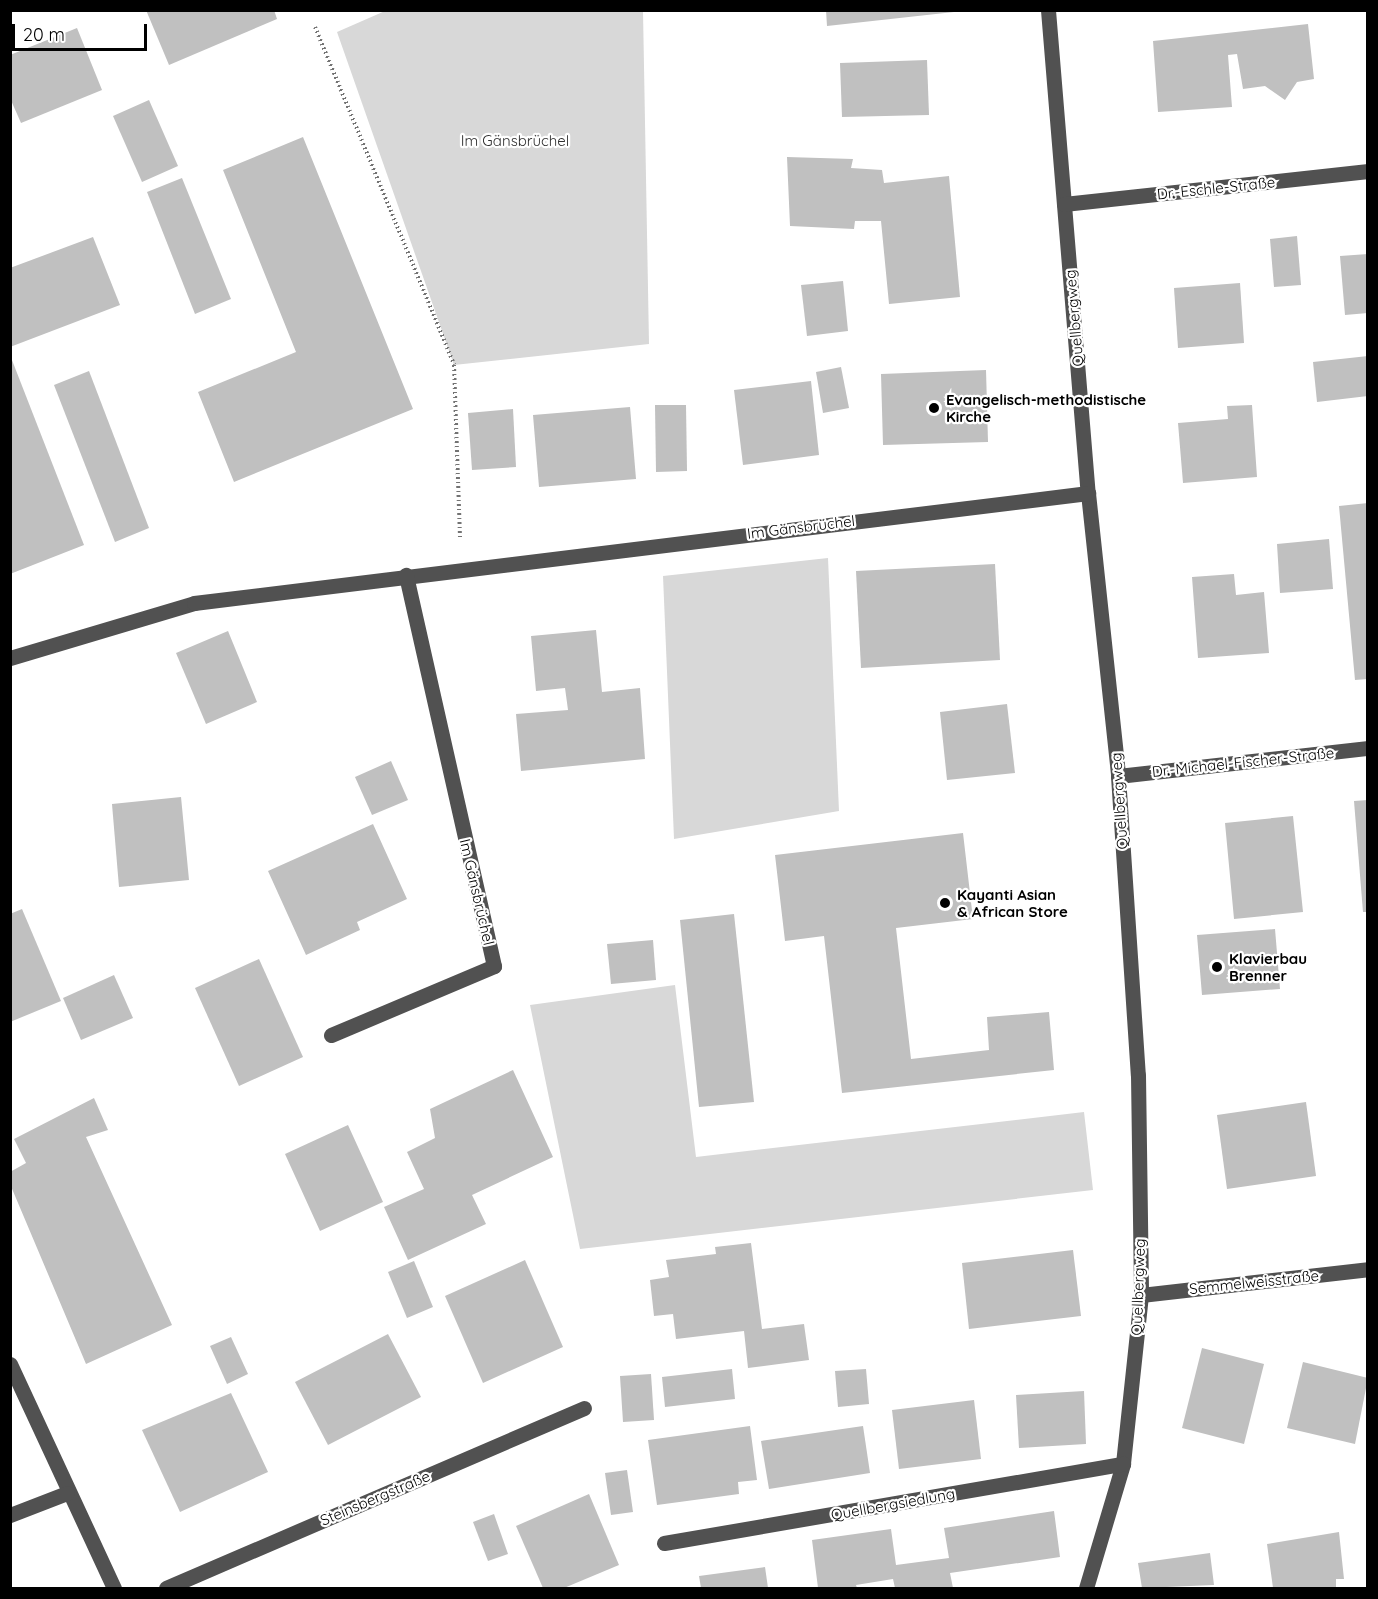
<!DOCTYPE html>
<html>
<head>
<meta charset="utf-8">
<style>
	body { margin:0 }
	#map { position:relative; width:1378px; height:1599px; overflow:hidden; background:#fff; font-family:Quicksand,sans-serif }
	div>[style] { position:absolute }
	.green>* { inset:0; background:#d8d8d8 }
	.building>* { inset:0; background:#c0c0c0 }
	.path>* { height:4px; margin-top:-2px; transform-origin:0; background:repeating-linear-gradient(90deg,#737373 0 1.5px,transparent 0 4.5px) }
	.minor>* { height:15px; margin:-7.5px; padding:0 7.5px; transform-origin:7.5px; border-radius:7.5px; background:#515151 }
	.dots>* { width:16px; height:16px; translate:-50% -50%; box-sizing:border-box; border:3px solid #fff; border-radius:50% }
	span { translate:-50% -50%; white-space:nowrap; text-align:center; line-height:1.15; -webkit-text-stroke:4.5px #fff; paint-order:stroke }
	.park-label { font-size:15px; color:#2f2f2f }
	.street-label { font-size:15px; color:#000 }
	.poi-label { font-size:15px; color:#000; font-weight:700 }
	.left { translate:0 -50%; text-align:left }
	.frame { position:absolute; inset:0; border:12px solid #000; pointer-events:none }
	.scale { position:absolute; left:12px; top:24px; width:135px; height:27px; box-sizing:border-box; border:3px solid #000; border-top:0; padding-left:8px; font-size:18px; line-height:21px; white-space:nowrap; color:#000; -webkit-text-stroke:4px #fff; paint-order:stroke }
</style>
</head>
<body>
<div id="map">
	<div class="green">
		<div style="clip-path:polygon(385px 11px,643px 11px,649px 344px,454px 365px,337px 32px)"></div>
		<div style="clip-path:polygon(828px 558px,839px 811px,674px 839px,663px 576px)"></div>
		<div style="clip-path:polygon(675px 985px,696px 1157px,1084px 1112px,1093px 1190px,580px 1249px,530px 1005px)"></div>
	</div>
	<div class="building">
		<div style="clip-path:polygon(146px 10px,274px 10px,277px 19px,169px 65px)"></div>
		<div style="clip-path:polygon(826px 10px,954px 10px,954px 12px,827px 26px)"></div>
		<div style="clip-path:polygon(1308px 24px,1314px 79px,1297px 82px,1285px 100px,1265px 86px,1243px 89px,1237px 54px,1228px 55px,1232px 107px,1158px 112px,1153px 41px)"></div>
		<div style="clip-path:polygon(77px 28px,102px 90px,21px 123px,10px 98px,10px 55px)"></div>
		<div style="clip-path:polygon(927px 60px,929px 115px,842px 117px,840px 63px)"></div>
		<div style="clip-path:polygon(149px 100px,178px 166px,142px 182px,113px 116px)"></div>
		<div style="clip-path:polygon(303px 137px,413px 409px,234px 482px,198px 392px,296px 352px,223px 170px)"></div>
		<div style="clip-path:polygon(787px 157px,853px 159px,851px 168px,882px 170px,884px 183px,949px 176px,960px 297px,889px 304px,881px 221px,855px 221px,854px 229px,790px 226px)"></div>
		<div style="clip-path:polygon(182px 178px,231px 299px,195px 314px,147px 192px)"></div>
		<div style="clip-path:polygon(1297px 236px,1301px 285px,1274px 287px,1270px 239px)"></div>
		<div style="clip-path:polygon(93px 237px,120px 305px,10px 347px,10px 268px)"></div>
		<div style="clip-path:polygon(1368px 254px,1368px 313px,1345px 315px,1340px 256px)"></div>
		<div style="clip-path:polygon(843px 281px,848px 331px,807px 336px,801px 285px)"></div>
		<div style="clip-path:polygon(1240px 283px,1244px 343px,1178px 348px,1174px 288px)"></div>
		<div style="clip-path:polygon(10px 355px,84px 545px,10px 574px)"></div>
		<div style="clip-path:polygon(1368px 356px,1368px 396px,1317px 402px,1313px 362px)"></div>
		<div style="clip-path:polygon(841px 367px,849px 408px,823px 413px,816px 372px)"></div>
		<div style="clip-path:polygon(986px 370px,988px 442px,883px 445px,881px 374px)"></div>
		<div style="clip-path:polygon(89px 371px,149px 528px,115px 542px,54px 385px)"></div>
		<div style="clip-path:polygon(811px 381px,819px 455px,743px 465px,734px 390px)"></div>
		<div style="clip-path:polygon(655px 405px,686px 405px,687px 471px,656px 472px)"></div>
		<div style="clip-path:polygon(1252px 405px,1257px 477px,1183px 483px,1178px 423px,1228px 419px,1227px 406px)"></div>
		<div style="clip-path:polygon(630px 407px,636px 479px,539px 487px,533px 415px)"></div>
		<div style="clip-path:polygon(513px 409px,516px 467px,472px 470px,468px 413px)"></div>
		<div style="clip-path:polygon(1368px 503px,1368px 679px,1355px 680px,1339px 506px)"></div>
		<div style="clip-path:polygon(1329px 539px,1333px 589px,1280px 593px,1277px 544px)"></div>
		<div style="clip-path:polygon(995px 564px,1000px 660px,861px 668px,856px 571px)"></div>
		<div style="clip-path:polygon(1234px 574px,1236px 595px,1264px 592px,1269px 653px,1198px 658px,1192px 577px)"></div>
		<div style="clip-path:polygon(596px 630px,602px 692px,640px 688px,645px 759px,521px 771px,516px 714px,568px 710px,565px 688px,536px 691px,531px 636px)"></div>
		<div style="clip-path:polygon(228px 631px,257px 702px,206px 724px,176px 653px)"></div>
		<div style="clip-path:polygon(1007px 704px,1015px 773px,947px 780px,940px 712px)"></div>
		<div style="clip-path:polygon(391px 761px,408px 800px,372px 815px,355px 777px)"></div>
		<div style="clip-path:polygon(181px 797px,189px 880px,119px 887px,112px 804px)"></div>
		<div style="clip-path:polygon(1368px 800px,1368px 912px,1363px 912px,1354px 801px)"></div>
		<div style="clip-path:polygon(1293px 816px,1303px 912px,1234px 919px,1225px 823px)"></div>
		<div style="clip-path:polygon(373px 824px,407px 899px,357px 922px,360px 930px,306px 955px,268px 871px)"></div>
		<div style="clip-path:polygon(963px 833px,973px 919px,896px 928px,911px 1059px,989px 1050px,987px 1017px,1049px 1012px,1054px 1070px,842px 1093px,824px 936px,785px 941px,775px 855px)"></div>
		<div style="clip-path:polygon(22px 909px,61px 1001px,10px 1022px,10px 914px)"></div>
		<div style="clip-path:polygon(734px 914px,754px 1102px,699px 1107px,680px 920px)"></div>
		<div style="clip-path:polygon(1275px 929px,1280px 989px,1202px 995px,1197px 935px)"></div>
		<div style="clip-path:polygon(653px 940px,656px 980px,611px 984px,607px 944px)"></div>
		<div style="clip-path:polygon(259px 959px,303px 1057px,239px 1086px,195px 988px)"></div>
		<div style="clip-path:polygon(114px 975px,133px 1018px,81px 1040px,63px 998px)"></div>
		<div style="clip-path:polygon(513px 1070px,553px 1157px,472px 1195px,486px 1224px,408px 1260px,384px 1207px,424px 1189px,407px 1152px,435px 1138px,430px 1109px)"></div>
		<div style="clip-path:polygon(94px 1098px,108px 1130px,86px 1137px,172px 1325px,86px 1364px,10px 1184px,10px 1172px,26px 1163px,14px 1139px)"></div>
		<div style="clip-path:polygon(1306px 1102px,1316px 1176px,1227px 1189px,1217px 1115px)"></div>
		<div style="clip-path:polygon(348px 1125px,383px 1202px,320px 1231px,285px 1154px)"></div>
		<div style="clip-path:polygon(751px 1243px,762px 1329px,804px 1324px,809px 1360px,748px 1368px,744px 1331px,676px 1339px,673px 1314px,654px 1316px,650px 1280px,669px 1277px,666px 1260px,716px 1254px,715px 1247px)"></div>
		<div style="clip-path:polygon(1073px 1250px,1081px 1316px,969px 1329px,962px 1263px)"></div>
		<div style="clip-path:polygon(525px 1260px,563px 1347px,483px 1383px,445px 1296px)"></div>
		<div style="clip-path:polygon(414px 1261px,433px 1307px,407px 1318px,388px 1272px)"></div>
		<div style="clip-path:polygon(388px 1334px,421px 1397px,328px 1445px,295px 1382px)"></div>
		<div style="clip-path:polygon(231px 1337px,248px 1374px,227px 1384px,210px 1346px)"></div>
		<div style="clip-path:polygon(1202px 1348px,1264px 1364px,1244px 1444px,1182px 1428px)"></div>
		<div style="clip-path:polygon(1303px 1362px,1368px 1378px,1355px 1444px,1287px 1428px)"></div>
		<div style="clip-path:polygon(732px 1369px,735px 1399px,665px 1407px,662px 1377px)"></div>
		<div style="clip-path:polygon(866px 1369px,869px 1404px,838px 1407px,835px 1371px)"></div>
		<div style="clip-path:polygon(651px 1374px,654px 1420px,623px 1422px,620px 1376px)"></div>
		<div style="clip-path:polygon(1084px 1391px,1086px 1444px,1019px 1448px,1016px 1395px)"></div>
		<div style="clip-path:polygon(231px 1393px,268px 1472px,180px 1512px,142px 1430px)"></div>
		<div style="clip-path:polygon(974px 1400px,981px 1459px,899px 1469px,892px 1410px)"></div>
		<div style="clip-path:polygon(750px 1426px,757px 1480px,738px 1482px,739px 1494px,657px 1505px,648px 1440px)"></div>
		<div style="clip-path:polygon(863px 1426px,870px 1473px,769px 1489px,761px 1441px)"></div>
		<div style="clip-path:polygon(627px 1470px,633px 1512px,611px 1515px,605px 1473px)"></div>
		<div style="clip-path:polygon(589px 1494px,619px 1565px,564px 1588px,543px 1588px,516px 1526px)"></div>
		<div style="clip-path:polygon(1054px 1511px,1060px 1557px,950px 1573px,953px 1588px,895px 1588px,893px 1579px,856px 1585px,857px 1588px,818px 1588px,812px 1540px,891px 1529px,896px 1565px,949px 1558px,944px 1528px)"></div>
		<div style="clip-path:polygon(494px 1514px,508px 1554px,488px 1561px,473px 1522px)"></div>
		<div style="clip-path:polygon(1339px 1532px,1344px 1579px,1336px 1579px,1336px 1588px,1273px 1588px,1267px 1544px)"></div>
		<div style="clip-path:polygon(1210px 1553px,1214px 1585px,1142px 1588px,1138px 1563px)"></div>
		<div style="clip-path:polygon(765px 1567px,768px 1588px,701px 1588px,699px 1576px)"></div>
	</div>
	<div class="path">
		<div style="left:315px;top:27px;width:365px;rotate:67.6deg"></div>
		<div style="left:454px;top:365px;width:174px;rotate:88deg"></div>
	</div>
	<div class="minor">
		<div style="left:1048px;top:10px;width:485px;rotate:85.3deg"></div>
		<div style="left:1088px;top:493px;width:285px;rotate:83.9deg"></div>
		<div style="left:1118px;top:776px;width:300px;rotate:86.2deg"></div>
		<div style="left:1138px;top:1075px;width:220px;rotate:89.2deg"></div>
		<div style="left:1141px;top:1295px;width:170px;rotate:96.1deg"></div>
		<div style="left:1123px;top:1464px;width:129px;rotate:106.6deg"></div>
		<div style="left:1064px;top:204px;width:306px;rotate:-6.2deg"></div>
		<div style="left:10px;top:658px;width:192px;rotate:-16.6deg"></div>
		<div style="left:194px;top:603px;width:901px;rotate:-7.01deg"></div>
		<div style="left:1118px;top:776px;width:252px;rotate:-6.4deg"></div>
		<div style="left:331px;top:1035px;width:177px;rotate:-22.9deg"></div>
		<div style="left:494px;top:966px;width:401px;rotate:-102.7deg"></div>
		<div style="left:1141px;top:1295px;width:228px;rotate:-6.5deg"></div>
		<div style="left:10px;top:1364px;width:247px;rotate:65.1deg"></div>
		<div style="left:10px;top:1515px;width:61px;rotate:-21.1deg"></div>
		<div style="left:664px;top:1543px;width:466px;rotate:-9.8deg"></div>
		<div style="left:166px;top:1588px;width:455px;rotate:-23.3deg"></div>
	</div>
	<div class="dots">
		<div style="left:934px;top:408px;background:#000"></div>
		<div style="left:945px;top:903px;background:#000"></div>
		<div style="left:1217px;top:967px;background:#000"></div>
	</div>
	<div class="park-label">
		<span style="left:515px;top:141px">Im Gänsbrüchel</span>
	</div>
	<div class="street-label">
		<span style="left:1216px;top:188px;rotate:-6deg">Dr.-Eschle-Straße</span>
		<span style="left:1074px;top:318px;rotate:-95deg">Quellbergweg</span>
		<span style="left:801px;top:527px;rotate:-7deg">Im Gänsbrüchel</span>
		<span style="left:1243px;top:762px;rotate:-6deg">Dr.-Michael-Fischer-Straße</span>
		<span style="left:1119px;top:801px;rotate:-94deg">Quellbergweg</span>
		<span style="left:477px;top:892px;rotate:77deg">Im Gänsbrüchel</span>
		<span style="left:1254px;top:1282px;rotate:-6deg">Semmelweisstraße</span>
		<span style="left:1138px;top:1287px;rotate:-88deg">Quellbergweg</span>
		<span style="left:375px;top:1498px;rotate:-23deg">Steinsbergstraße</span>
		<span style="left:893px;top:1504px;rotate:-10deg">Quellbergsiedlung</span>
	</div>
	<div class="poi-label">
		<span class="left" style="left:946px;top:408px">Evangelisch-methodistische<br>Kirche</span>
		<span class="left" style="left:957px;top:903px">Kayanti Asian<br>&amp; African Store</span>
		<span class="left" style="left:1229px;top:967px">Klavierbau<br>Brenner</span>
	</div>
	<div class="frame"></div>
	<div class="scale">20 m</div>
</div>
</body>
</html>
